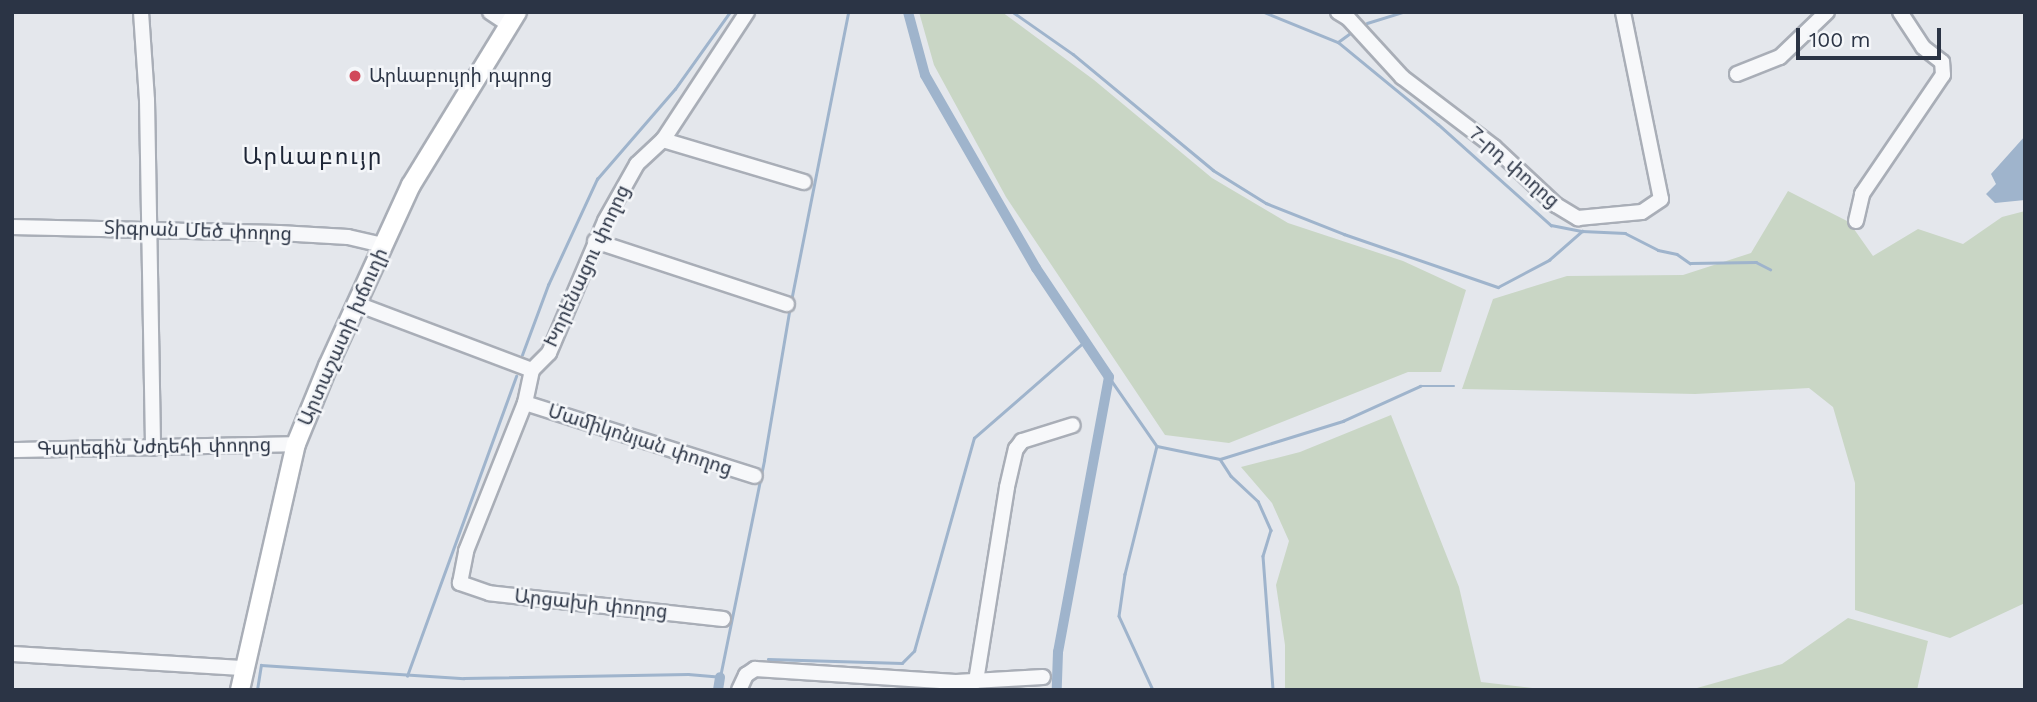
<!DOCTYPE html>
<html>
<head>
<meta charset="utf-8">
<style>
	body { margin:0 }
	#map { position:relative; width:2037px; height:702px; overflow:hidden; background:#e4e7ec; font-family:"Work Sans","Noto Sans Armenian",sans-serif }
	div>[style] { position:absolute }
	.green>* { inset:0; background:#c9d6c5 }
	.water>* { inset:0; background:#9fb4cc }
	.stream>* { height:2.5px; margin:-1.25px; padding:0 1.25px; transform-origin:1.25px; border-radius:1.25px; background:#9fb4cc }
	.canal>* { height:10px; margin:-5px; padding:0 5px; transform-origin:5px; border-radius:5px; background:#9fb4cc }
	.roads { filter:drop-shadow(2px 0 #a9aeb7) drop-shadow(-2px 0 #a9aeb7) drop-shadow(0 2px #a9aeb7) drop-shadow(0 -2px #a9aeb7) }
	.minor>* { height:14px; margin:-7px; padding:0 7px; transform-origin:7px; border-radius:7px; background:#f7f8fa }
	.major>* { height:18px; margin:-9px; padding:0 9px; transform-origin:9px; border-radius:9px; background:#fff }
	.dots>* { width:19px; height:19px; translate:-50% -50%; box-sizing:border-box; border:4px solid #f4f6f9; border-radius:50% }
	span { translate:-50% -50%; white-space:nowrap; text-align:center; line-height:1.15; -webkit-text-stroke:5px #f4f6f9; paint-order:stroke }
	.poi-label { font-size:19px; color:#2b3445 }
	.left { translate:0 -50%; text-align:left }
	.street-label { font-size:19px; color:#2b3445 }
	.quarter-label { font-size:23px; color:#1d2536; letter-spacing:2px }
	.frame { position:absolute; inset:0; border:14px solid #2b3445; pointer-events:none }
	.scale { position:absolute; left:1796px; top:28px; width:145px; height:32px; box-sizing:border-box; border:4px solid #2b3445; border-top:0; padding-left:9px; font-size:21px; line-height:24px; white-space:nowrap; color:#2b3445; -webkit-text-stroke:5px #f4f6f9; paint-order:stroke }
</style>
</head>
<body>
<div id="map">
	<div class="green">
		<div style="clip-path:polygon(919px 12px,1002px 12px,1094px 80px,1212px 178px,1288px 223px,1403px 261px,1466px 290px,1441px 372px,1408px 372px,1229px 443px,1165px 435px,1006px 197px,934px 65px)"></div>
		<div style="clip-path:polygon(1788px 191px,1849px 222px,1873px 256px,1918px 229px,1963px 244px,2002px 217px,2025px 211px,2025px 603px,1950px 638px,1855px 610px,1855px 483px,1833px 407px,1809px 388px,1695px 394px,1462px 389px,1493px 299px,1567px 276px,1683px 275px,1751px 253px)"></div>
		<div style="clip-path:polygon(1391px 415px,1459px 587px,1481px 682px,1549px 690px,1285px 690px,1285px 645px,1276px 585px,1289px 541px,1272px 503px,1241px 467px,1300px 452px)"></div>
		<div style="clip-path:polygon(1848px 618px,1928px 641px,1917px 690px,1690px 690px,1782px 664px)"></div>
	</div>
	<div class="water">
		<div style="clip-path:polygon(2025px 136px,2025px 200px,1995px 203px,1986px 194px,1996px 184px,1991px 174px)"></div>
	</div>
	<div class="stream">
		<div style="left:1013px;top:12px;width:73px;rotate:35deg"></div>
		<div style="left:1073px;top:54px;width:182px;rotate:39.6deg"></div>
		<div style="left:1213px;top:170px;width:62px;rotate:31.9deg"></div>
		<div style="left:1266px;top:203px;width:84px;rotate:21.7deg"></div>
		<div style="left:1344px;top:234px;width:163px;rotate:19deg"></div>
		<div style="left:1498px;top:287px;width:58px;rotate:-27.9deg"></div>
		<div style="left:1549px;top:260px;width:44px;rotate:-41.3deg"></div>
		<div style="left:1264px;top:12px;width:80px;rotate:22.1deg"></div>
		<div style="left:1338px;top:42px;width:129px;rotate:39.4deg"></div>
		<div style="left:1438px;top:124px;width:152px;rotate:41.8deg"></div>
		<div style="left:1551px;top:225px;width:32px;rotate:11deg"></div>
		<div style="left:1582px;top:231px;width:43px;rotate:2.7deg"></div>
		<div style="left:1625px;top:233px;width:37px;rotate:27deg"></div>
		<div style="left:1658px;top:250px;width:19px;rotate:12deg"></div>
		<div style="left:1677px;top:254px;width:16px;rotate:35deg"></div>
		<div style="left:1690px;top:263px;width:66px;rotate:-0.9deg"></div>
		<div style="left:1756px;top:262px;width:16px;rotate:27deg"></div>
		<div style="left:1367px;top:23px;width:39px;rotate:-17deg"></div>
		<div style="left:1338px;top:42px;width:19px;rotate:-36deg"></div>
		<div style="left:791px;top:301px;width:295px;rotate:-78.8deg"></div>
		<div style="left:522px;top:355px;width:75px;rotate:-69.6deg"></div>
		<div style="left:548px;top:285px;width:117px;rotate:-65.2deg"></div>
		<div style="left:597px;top:179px;width:119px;rotate:-49.1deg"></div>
		<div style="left:675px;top:89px;width:95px;rotate:-54.5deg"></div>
		<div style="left:1109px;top:377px;width:84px;rotate:55.2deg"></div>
		<div style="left:1157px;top:446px;width:132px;rotate:104deg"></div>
		<div style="left:1125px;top:574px;width:42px;rotate:98.1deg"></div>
		<div style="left:1119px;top:616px;width:81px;rotate:65.3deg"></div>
		<div style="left:1157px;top:446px;width:64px;rotate:11.7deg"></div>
		<div style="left:1220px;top:459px;width:20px;rotate:57deg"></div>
		<div style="left:1231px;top:476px;width:37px;rotate:43deg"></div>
		<div style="left:1258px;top:501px;width:32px;rotate:66deg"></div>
		<div style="left:1271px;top:530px;width:27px;rotate:107deg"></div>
		<div style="left:1263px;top:556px;width:134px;rotate:85.7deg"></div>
		<div style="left:1220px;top:459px;width:129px;rotate:-17.2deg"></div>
		<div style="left:1343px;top:421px;width:85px;rotate:-24.4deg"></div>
		<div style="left:1420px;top:386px;width:34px"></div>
		<div style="left:768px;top:659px;width:134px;rotate:1.7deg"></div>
		<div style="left:902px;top:663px;width:17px;rotate:-45deg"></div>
		<div style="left:914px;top:651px;width:221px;rotate:-74.3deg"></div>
		<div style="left:974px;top:438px;width:147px;rotate:-41.1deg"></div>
		<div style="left:407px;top:676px;width:319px;rotate:-70deg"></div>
		<div style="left:257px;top:690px;width:25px;rotate:-81deg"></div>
		<div style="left:261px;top:665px;width:203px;rotate:3.7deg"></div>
		<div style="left:464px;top:678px;width:224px;rotate:-1deg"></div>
		<div style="left:688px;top:674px;width:32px;rotate:5deg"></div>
		<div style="left:720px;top:677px;width:221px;rotate:-78.5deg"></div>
		<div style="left:764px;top:460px;width:155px;rotate:-80.4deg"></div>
	</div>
	<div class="canal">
		<div style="left:908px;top:12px;width:65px;rotate:74.9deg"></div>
		<div style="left:925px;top:75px;width:223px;rotate:60.1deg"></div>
		<div style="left:1036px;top:268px;width:131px;rotate:56.2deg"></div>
		<div style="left:1109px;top:377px;width:280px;rotate:100.5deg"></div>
		<div style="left:1058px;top:652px;width:38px;rotate:92deg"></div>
		<div style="left:718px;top:690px;width:13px;rotate:-81deg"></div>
	</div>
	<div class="roads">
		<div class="minor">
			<div style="left:141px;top:12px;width:88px;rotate:86.1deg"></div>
			<div style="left:147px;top:100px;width:348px;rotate:89deg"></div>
			<div style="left:490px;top:12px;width:23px;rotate:34deg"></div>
			<div style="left:1338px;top:12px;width:12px;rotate:31deg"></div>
			<div style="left:1348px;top:18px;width:80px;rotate:47.5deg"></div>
			<div style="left:1402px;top:77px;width:116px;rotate:37.3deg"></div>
			<div style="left:1494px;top:147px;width:85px;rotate:43.1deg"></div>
			<div style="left:1556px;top:205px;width:26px;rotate:31deg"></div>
			<div style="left:1578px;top:218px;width:64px;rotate:-5.4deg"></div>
			<div style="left:1642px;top:212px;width:23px;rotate:-34deg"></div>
			<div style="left:1661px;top:199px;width:191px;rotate:-101.5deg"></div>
			<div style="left:1737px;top:74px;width:46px;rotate:-21.6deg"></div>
			<div style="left:1780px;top:57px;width:65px;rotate:-43.8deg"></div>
			<div style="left:663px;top:140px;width:147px;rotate:16.6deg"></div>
			<div style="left:1856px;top:221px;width:28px;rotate:-77deg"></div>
			<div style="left:1862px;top:194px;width:144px;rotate:-55.8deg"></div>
			<div style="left:1943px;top:75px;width:13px;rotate:-94deg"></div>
			<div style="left:1942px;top:62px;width:24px;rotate:-142deg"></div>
			<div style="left:1923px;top:47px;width:42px;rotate:-123.3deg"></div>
			<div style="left:12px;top:227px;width:267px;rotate:1.3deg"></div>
			<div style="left:279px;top:233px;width:69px;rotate:3.3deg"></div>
			<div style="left:348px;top:237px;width:36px;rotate:13deg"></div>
			<div style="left:595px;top:241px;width:202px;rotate:18.2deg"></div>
			<div style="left:357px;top:304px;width:187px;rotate:20.7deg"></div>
			<div style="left:525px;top:403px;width:241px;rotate:17.6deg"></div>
			<div style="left:12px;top:450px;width:284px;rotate:-1.2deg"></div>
			<div style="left:723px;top:619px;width:235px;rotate:-173.7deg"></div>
			<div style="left:489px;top:593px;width:31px;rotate:-161deg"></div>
			<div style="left:460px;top:583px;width:33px;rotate:-79deg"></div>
			<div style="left:466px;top:551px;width:159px;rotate:-68.3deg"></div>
			<div style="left:525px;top:403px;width:34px;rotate:-78deg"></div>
			<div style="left:532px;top:370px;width:24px;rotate:-45deg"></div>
			<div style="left:549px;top:353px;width:143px;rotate:-67deg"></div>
			<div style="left:605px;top:221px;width:65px;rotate:-60.7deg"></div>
			<div style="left:637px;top:164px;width:35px;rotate:-43deg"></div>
			<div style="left:663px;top:140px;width:153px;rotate:-56.7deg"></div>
			<div style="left:12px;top:654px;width:231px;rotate:3.5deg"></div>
			<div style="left:976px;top:681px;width:196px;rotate:-80.9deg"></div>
			<div style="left:1007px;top:487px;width:39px;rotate:-77deg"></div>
			<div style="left:1016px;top:449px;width:10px;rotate:-53deg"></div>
			<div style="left:1022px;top:441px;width:53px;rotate:-17.4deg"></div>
			<div style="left:739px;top:690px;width:17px;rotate:-65deg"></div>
			<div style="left:746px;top:675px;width:11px;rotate:-34deg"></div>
			<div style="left:755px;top:669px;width:201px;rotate:3.7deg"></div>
			<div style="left:956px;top:682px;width:87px;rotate:-3.3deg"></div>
		</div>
		<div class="major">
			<div style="left:240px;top:690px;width:252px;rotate:-77.2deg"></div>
			<div style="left:296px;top:444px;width:84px;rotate:-67.7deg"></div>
			<div style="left:328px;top:366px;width:199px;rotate:-65.4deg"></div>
			<div style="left:411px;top:185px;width:203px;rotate:-58.5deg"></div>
		</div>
	</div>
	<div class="dots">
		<div style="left:355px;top:76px;background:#d1495b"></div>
	</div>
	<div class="poi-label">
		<span class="left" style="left:369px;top:76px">Արևաբույրի դպրոց</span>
	</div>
	<div class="street-label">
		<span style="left:1514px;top:167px;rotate:41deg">7-րդ փողոց</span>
		<span style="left:198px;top:231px;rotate:2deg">Տիգրան Մեծ փողոց</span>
		<span style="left:587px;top:266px;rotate:-65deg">Խորենացու փողոց</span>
		<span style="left:343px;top:337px;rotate:-66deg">Արտաշատի խճուղի</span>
		<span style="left:640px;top:440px;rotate:18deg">Մամիկոնյան փողոց</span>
		<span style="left:154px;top:447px;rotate:-1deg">Գարեգին Նժդեհի փողոց</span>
		<span style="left:591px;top:604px;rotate:6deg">Արցախի փողոց</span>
	</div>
	<div class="quarter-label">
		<span style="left:313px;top:157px">Արևաբույր</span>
	</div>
	<div class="frame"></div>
	<div class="scale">100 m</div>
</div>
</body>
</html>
